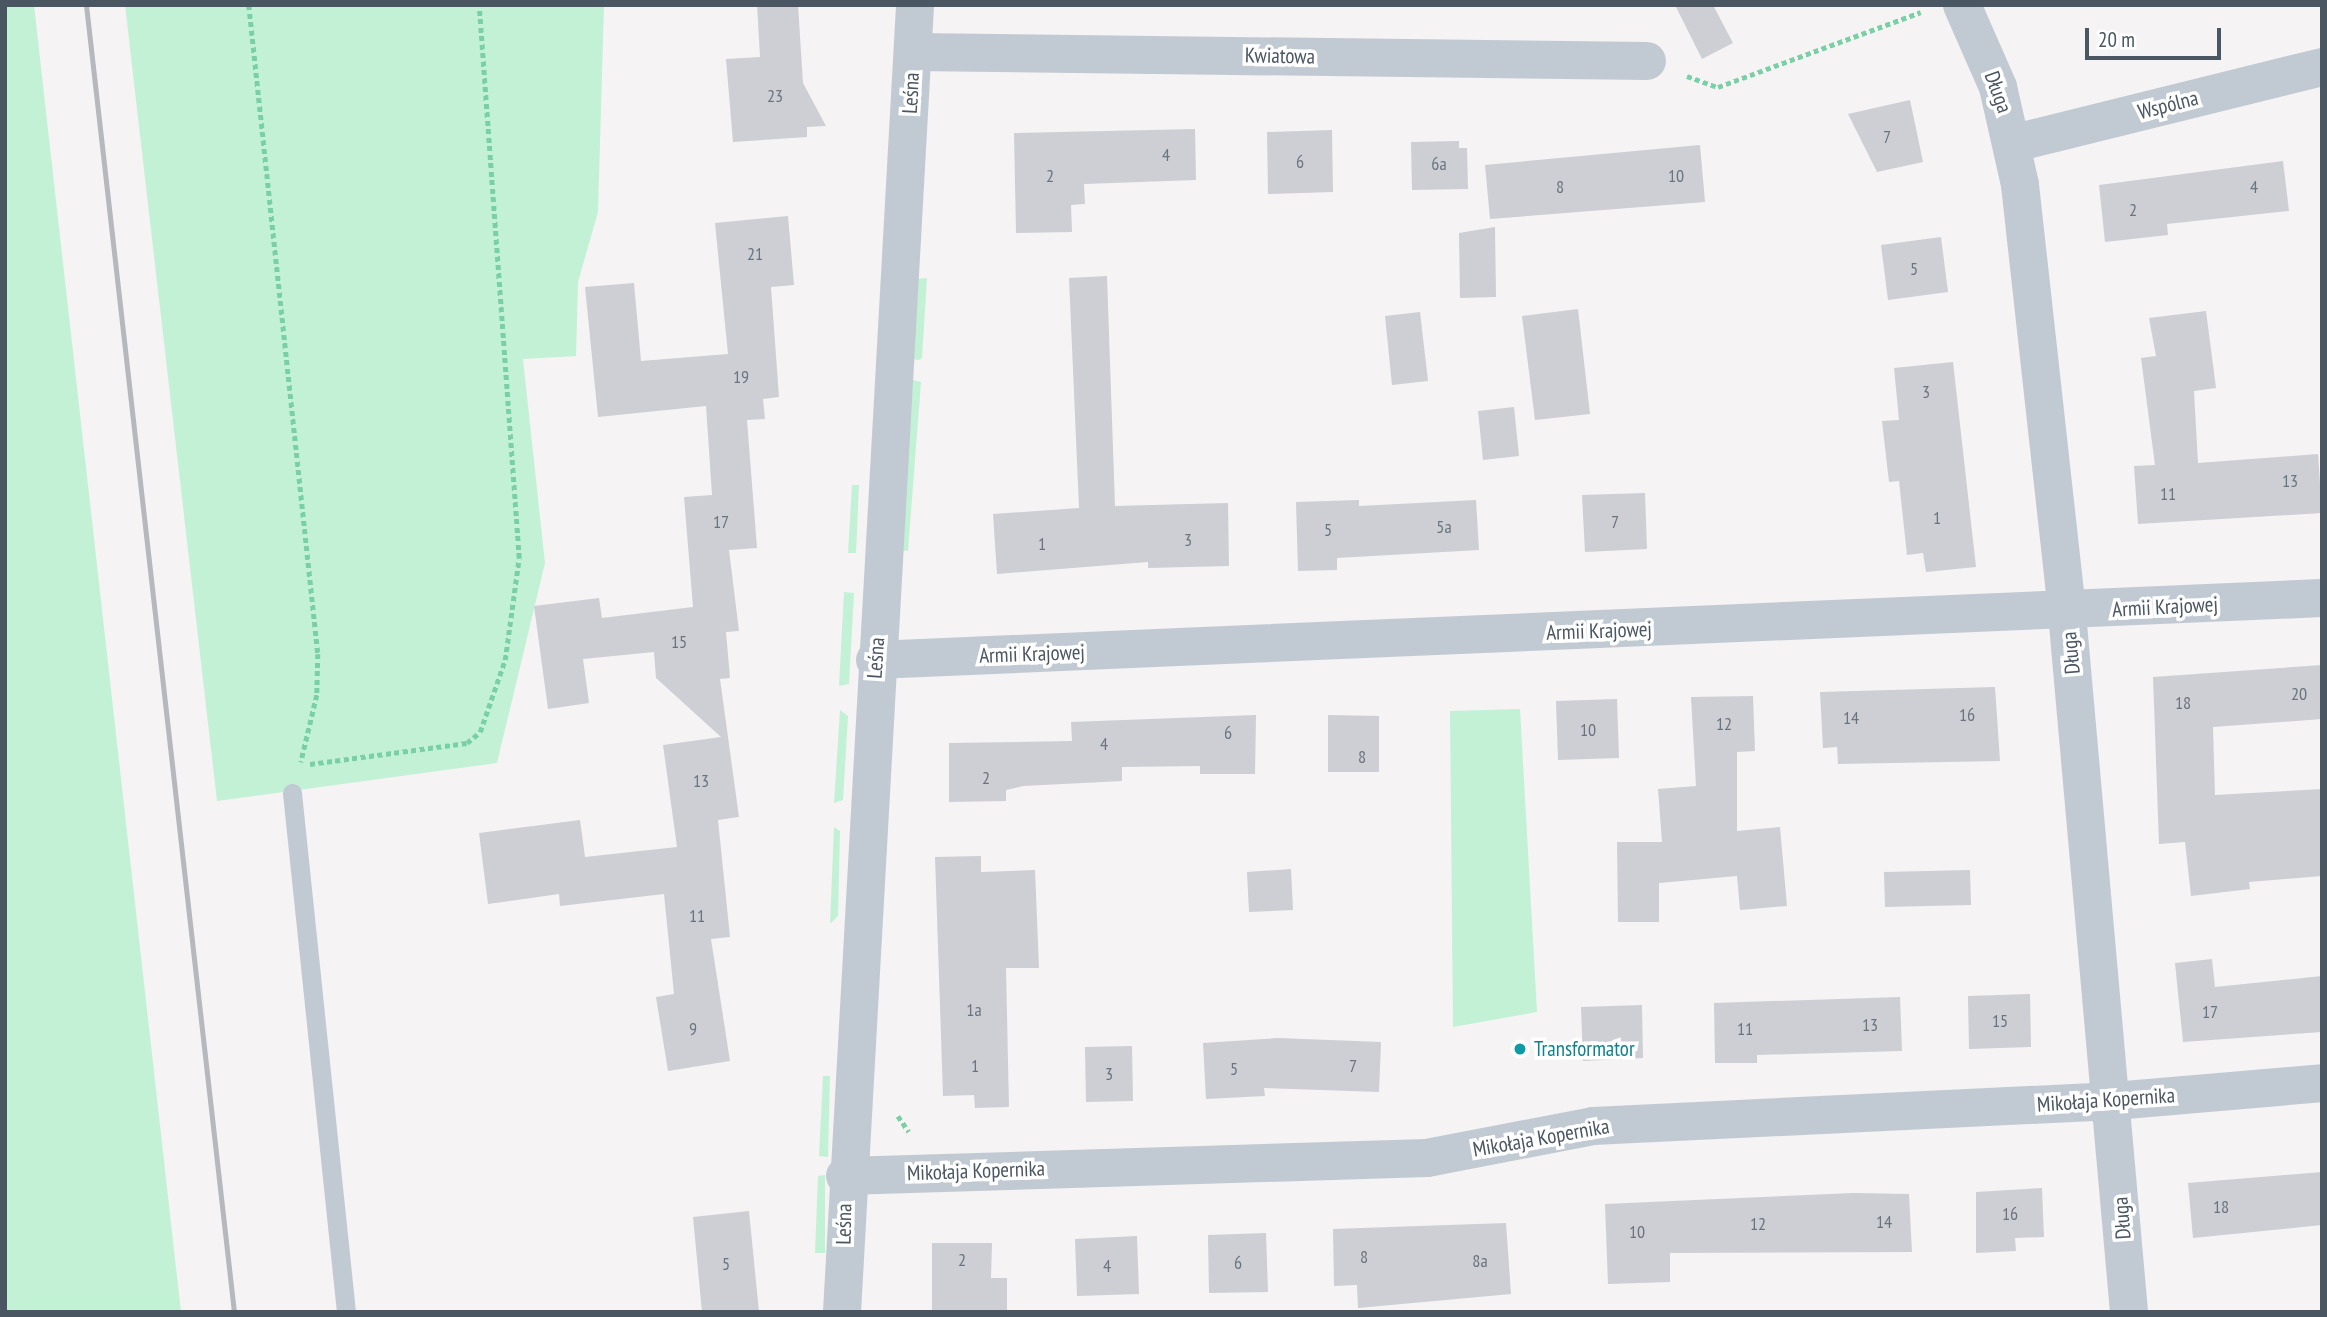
<!DOCTYPE html>
<html>
<head>
<meta charset="utf-8">
<style>
	body { margin:0 }
	#map { position:relative; width:2327px; height:1317px; overflow:hidden; background:#f5f3f3; font-family:"PT Sans Narrow",sans-serif }
	div>[style] { position:absolute }
	.green>* { inset:0; background:#c3f1d5 }
	.building>* { inset:0; background:#cdcfd5 }
	.path>* { height:4.5px; margin-top:-2.25px; transform-origin:0; background:repeating-linear-gradient(90deg,#7ad0a6 0 5px,transparent 0 8.5px) }
	.lane>* { height:19px; margin:-9.5px; padding:0 9.5px; transform-origin:9.5px; border-radius:9.5px; background:#c1cad2 }
	.street>* { height:38px; margin:-19px; padding:0 19px; transform-origin:19px; border-radius:19px; background:#c1cad2 }
	.rail>* { height:5px; margin:-2.5px; padding:0 2.5px; transform-origin:2.5px; border-radius:2.5px; background:#b5b8bd }
	.dots>* { width:19px; height:19px; translate:-50% -50%; box-sizing:border-box; border:4px solid #fff; border-radius:50% }
	span { translate:-50% -50%; white-space:nowrap; text-align:center; line-height:1.15; -webkit-text-stroke:7px #fff; paint-order:stroke }
	.number-label { font-size:18px; color:#6b747e }
	.number-label span { -webkit-text-stroke-width:0 }
	.street-label { font-size:21px; color:#4a5661 }
	.culture-label { font-size:21px; color:#0d838f }
	.left { translate:0 -50%; text-align:left }
	.frame { position:absolute; inset:0; border:7px solid #4a5661; pointer-events:none }
	.scale { position:absolute; left:2085px; top:28px; width:136px; height:32px; box-sizing:border-box; border:4px solid #4a5661; border-top:0; padding-left:9px; font-size:21px; line-height:24px; white-space:nowrap; color:#4a5661; -webkit-text-stroke:5px #fff; paint-order:stroke }
</style>
</head>
<body>
<div id="map">
	<div class="green">
		<div style="clip-path:polygon(5px 5px,34px 5px,181px 1312px,5px 1312px)"></div>
		<div style="clip-path:polygon(125px 5px,604px 5px,598px 212px,578px 282px,576px 356px,523px 359px,545px 563px,497px 763px,217px 801px)"></div>
		<div style="clip-path:polygon(927px 278px,922px 358px,919px 360px,913px 359px,917px 279px)"></div>
		<div style="clip-path:polygon(909px 379px,921px 382px,908px 551px,897px 550px)"></div>
		<div style="clip-path:polygon(852px 485px,859px 485px,856px 553px,848px 553px)"></div>
		<div style="clip-path:polygon(844px 592px,854px 593px,849px 684px,839px 686px)"></div>
		<div style="clip-path:polygon(1520px 709px,1537px 1012px,1453px 1027px,1450px 711px)"></div>
		<div style="clip-path:polygon(840px 710px,848px 716px,843px 800px,834px 803px)"></div>
		<div style="clip-path:polygon(834px 827px,840px 831px,838px 916px,830px 924px)"></div>
		<div style="clip-path:polygon(823px 1076px,830px 1076px,828px 1157px,819px 1156px)"></div>
		<div style="clip-path:polygon(825px 1175px,825px 1253px,815px 1253px,818px 1176px)"></div>
	</div>
	<div class="building">
		<div style="clip-path:polygon(757px 5px,798px 5px,803px 83px,826px 126px,807px 127px,807px 137px,733px 142px,726px 59px,760px 57px)"></div>
		<div style="clip-path:polygon(1675px 5px,1713px 5px,1733px 43px,1702px 59px)"></div>
		<div style="clip-path:polygon(1910px 100px,1923px 162px,1877px 172px,1848px 114px)"></div>
		<div style="clip-path:polygon(1195px 129px,1196px 180px,1084px 184px,1085px 204px,1071px 205px,1072px 232px,1016px 233px,1014px 133px)"></div>
		<div style="clip-path:polygon(1332px 130px,1333px 192px,1268px 194px,1267px 132px)"></div>
		<div style="clip-path:polygon(1459px 141px,1459px 148px,1467px 148px,1468px 189px,1412px 190px,1411px 142px)"></div>
		<div style="clip-path:polygon(1700px 145px,1705px 202px,1490px 219px,1485px 165px)"></div>
		<div style="clip-path:polygon(2283px 161px,2289px 211px,2167px 224px,2168px 235px,2105px 242px,2099px 185px)"></div>
		<div style="clip-path:polygon(788px 216px,794px 285px,771px 287px,779px 397px,763px 399px,765px 419px,747px 420px,757px 548px,729px 550px,739px 631px,726px 632px,730px 678px,720px 679px,739px 817px,718px 820px,730px 937px,711px 939px,730px 1061px,668px 1071px,656px 997px,674px 994px,664px 894px,560px 906px,559px 894px,488px 904px,479px 833px,580px 820px,585px 857px,677px 847px,663px 745px,721px 737px,656px 678px,654px 652px,583px 659px,589px 703px,548px 709px,534px 606px,599px 598px,602px 618px,693px 607px,684px 497px,712px 495px,706px 406px,598px 417px,585px 287px,634px 283px,641px 361px,728px 354px,715px 223px)"></div>
		<div style="clip-path:polygon(1495px 227px,1496px 297px,1460px 298px,1459px 233px)"></div>
		<div style="clip-path:polygon(1941px 237px,1948px 292px,1888px 300px,1881px 245px)"></div>
		<div style="clip-path:polygon(1107px 276px,1115px 506px,1228px 503px,1229px 566px,1148px 568px,1148px 562px,997px 574px,993px 514px,1079px 508px,1069px 278px)"></div>
		<div style="clip-path:polygon(1578px 309px,1590px 414px,1535px 420px,1522px 316px)"></div>
		<div style="clip-path:polygon(2206px 311px,2216px 388px,2194px 391px,2198px 463px,2318px 454px,2322px 513px,2138px 524px,2134px 466px,2155px 465px,2141px 358px,2156px 356px,2149px 318px)"></div>
		<div style="clip-path:polygon(1420px 312px,1428px 381px,1392px 385px,1385px 316px)"></div>
		<div style="clip-path:polygon(1953px 362px,1976px 567px,1926px 572px,1923px 553px,1907px 555px,1899px 481px,1889px 482px,1882px 421px,1899px 420px,1894px 368px)"></div>
		<div style="clip-path:polygon(1514px 407px,1519px 456px,1483px 460px,1478px 411px)"></div>
		<div style="clip-path:polygon(1645px 493px,1647px 549px,1585px 552px,1582px 495px)"></div>
		<div style="clip-path:polygon(1359px 500px,1359px 506px,1476px 500px,1479px 550px,1337px 558px,1337px 570px,1298px 571px,1296px 502px)"></div>
		<div style="clip-path:polygon(2322px 665px,2322px 719px,2213px 727px,2215px 795px,2322px 789px,2322px 876px,2249px 882px,2250px 889px,2191px 896px,2185px 842px,2159px 844px,2153px 677px)"></div>
		<div style="clip-path:polygon(1995px 687px,2000px 761px,1838px 764px,1837px 747px,1823px 748px,1820px 692px)"></div>
		<div style="clip-path:polygon(1753px 696px,1755px 751px,1737px 752px,1737px 831px,1780px 827px,1787px 906px,1740px 910px,1737px 876px,1659px 883px,1659px 922px,1618px 922px,1617px 842px,1662px 842px,1658px 789px,1696px 786px,1691px 697px)"></div>
		<div style="clip-path:polygon(1617px 699px,1619px 758px,1558px 760px,1556px 701px)"></div>
		<div style="clip-path:polygon(1256px 715px,1255px 774px,1200px 774px,1200px 766px,1122px 767px,1122px 781px,1023px 786px,1006px 790px,1006px 801px,949px 802px,949px 743px,1072px 741px,1071px 722px)"></div>
		<div style="clip-path:polygon(1328px 715px,1379px 716px,1379px 772px,1328px 772px)"></div>
		<div style="clip-path:polygon(981px 856px,981px 872px,1035px 870px,1039px 968px,1006px 968px,1009px 1107px,975px 1108px,974px 1095px,943px 1096px,935px 857px)"></div>
		<div style="clip-path:polygon(1291px 869px,1293px 910px,1249px 912px,1247px 872px)"></div>
		<div style="clip-path:polygon(1970px 870px,1971px 905px,1885px 907px,1884px 872px)"></div>
		<div style="clip-path:polygon(2212px 959px,2215px 987px,2322px 976px,2322px 1032px,2183px 1042px,2175px 963px)"></div>
		<div style="clip-path:polygon(2030px 994px,2031px 1047px,1969px 1049px,1968px 996px)"></div>
		<div style="clip-path:polygon(1900px 997px,1902px 1051px,1757px 1055px,1757px 1063px,1715px 1063px,1714px 1003px)"></div>
		<div style="clip-path:polygon(1642px 1005px,1643px 1058px,1583px 1061px,1581px 1007px)"></div>
		<div style="clip-path:polygon(1278px 1038px,1381px 1042px,1379px 1092px,1264px 1088px,1265px 1096px,1206px 1099px,1203px 1043px)"></div>
		<div style="clip-path:polygon(1132px 1046px,1133px 1101px,1086px 1102px,1085px 1047px)"></div>
		<div style="clip-path:polygon(2322px 1172px,2322px 1225px,2193px 1238px,2188px 1183px)"></div>
		<div style="clip-path:polygon(2042px 1188px,2044px 1237px,2015px 1238px,2016px 1251px,1976px 1253px,1976px 1192px)"></div>
		<div style="clip-path:polygon(1853px 1193px,1909px 1194px,1912px 1252px,1670px 1253px,1670px 1282px,1608px 1284px,1605px 1204px)"></div>
		<div style="clip-path:polygon(749px 1211px,759px 1312px,702px 1312px,693px 1217px)"></div>
		<div style="clip-path:polygon(1506px 1223px,1511px 1294px,1358px 1308px,1357px 1285px,1334px 1286px,1333px 1229px)"></div>
		<div style="clip-path:polygon(1266px 1233px,1268px 1292px,1209px 1293px,1208px 1235px)"></div>
		<div style="clip-path:polygon(1137px 1236px,1139px 1294px,1077px 1296px,1075px 1239px)"></div>
		<div style="clip-path:polygon(932px 1243px,992px 1243px,991px 1278px,1007px 1278px,1007px 1312px,932px 1312px)"></div>
	</div>
	<div class="path">
		<div style="left:249px;top:5px;width:653px;rotate:83.93deg"></div>
		<div style="left:318px;top:654px;width:41px;rotate:91.4deg"></div>
		<div style="left:317px;top:695px;width:69px;rotate:103.4deg"></div>
		<div style="left:1687px;top:76px;width:33px;rotate:20deg"></div>
		<div style="left:1718px;top:87px;width:216px;rotate:-20.3deg"></div>
		<div style="left:310px;top:764px;width:158px;rotate:-7.6deg"></div>
		<div style="left:467px;top:743px;width:17px;rotate:-40deg"></div>
		<div style="left:480px;top:732px;width:76px;rotate:-70.9deg"></div>
		<div style="left:505px;top:660px;width:103px;rotate:-82.2deg"></div>
		<div style="left:519px;top:558px;width:554px;rotate:-94.14deg"></div>
		<div style="left:898px;top:1116px;width:19px;rotate:55deg"></div>
	</div>
	<div class="lane">
		<div style="left:292px;top:793px;width:522px;rotate:84.06deg"></div>
	</div>
	<div class="street">
		<div style="left:1962px;top:5px;width:90px;rotate:66.3deg"></div>
		<div style="left:1998px;top:87px;width:100px;rotate:77.3deg"></div>
		<div style="left:2020px;top:185px;width:431px;rotate:83.7deg"></div>
		<div style="left:2067px;top:613px;width:702px;rotate:84.93deg"></div>
		<div style="left:913px;top:52px;width:734px;rotate:0.7deg"></div>
		<div style="left:2015px;top:143px;width:316px;rotate:-13.9deg"></div>
		<div style="left:875px;top:660px;width:1448px;rotate:-2.45deg"></div>
		<div style="left:845px;top:1176px;width:582px;rotate:-1.77deg"></div>
		<div style="left:1427px;top:1158px;width:169px;rotate:-10.9deg"></div>
		<div style="left:1593px;top:1126px;width:522px;rotate:-2.75deg"></div>
		<div style="left:2114px;top:1101px;width:209px;rotate:-4.9deg"></div>
		<div style="left:842px;top:1312px;width:1309px;rotate:-86.8deg"></div>
	</div>
	<div class="rail">
		<div style="left:86px;top:5px;width:1315px;rotate:83.54deg"></div>
	</div>
	<div class="dots">
		<div style="left:1520px;top:1049px;background:#0f9aa8"></div>
	</div>
	<div class="number-label">
		<span style="left:775px;top:96px">23</span>
		<span style="left:1887px;top:137px">7</span>
		<span style="left:1166px;top:155px">4</span>
		<span style="left:1300px;top:162px">6</span>
		<span style="left:1439px;top:164px">6a</span>
		<span style="left:1050px;top:176px">2</span>
		<span style="left:1676px;top:176px">10</span>
		<span style="left:1560px;top:187px">8</span>
		<span style="left:2254px;top:187px">4</span>
		<span style="left:2133px;top:210px">2</span>
		<span style="left:755px;top:254px">21</span>
		<span style="left:1914px;top:269px">5</span>
		<span style="left:741px;top:377px">19</span>
		<span style="left:1926px;top:392px">3</span>
		<span style="left:2290px;top:481px">13</span>
		<span style="left:2168px;top:494px">11</span>
		<span style="left:1937px;top:518px">1</span>
		<span style="left:721px;top:522px">17</span>
		<span style="left:1615px;top:522px">7</span>
		<span style="left:1444px;top:527px">5a</span>
		<span style="left:1328px;top:530px">5</span>
		<span style="left:1188px;top:540px">3</span>
		<span style="left:1042px;top:544px">1</span>
		<span style="left:679px;top:642px">15</span>
		<span style="left:2299px;top:694px">20</span>
		<span style="left:2183px;top:703px">18</span>
		<span style="left:1967px;top:715px">16</span>
		<span style="left:1851px;top:718px">14</span>
		<span style="left:1724px;top:724px">12</span>
		<span style="left:1588px;top:730px">10</span>
		<span style="left:1228px;top:733px">6</span>
		<span style="left:1104px;top:744px">4</span>
		<span style="left:1362px;top:757px">8</span>
		<span style="left:986px;top:778px">2</span>
		<span style="left:701px;top:781px">13</span>
		<span style="left:697px;top:916px">11</span>
		<span style="left:974px;top:1010px">1a</span>
		<span style="left:2210px;top:1012px">17</span>
		<span style="left:2000px;top:1021px">15</span>
		<span style="left:1870px;top:1025px">13</span>
		<span style="left:693px;top:1029px">9</span>
		<span style="left:1745px;top:1029px">11</span>
		<span style="left:975px;top:1066px">1</span>
		<span style="left:1353px;top:1066px">7</span>
		<span style="left:1234px;top:1069px">5</span>
		<span style="left:1109px;top:1074px">3</span>
		<span style="left:2221px;top:1207px">18</span>
		<span style="left:2010px;top:1214px">16</span>
		<span style="left:1884px;top:1222px">14</span>
		<span style="left:1758px;top:1224px">12</span>
		<span style="left:1637px;top:1232px">10</span>
		<span style="left:1364px;top:1257px">8</span>
		<span style="left:962px;top:1260px">2</span>
		<span style="left:1480px;top:1261px">8a</span>
		<span style="left:1238px;top:1263px">6</span>
		<span style="left:726px;top:1264px">5</span>
		<span style="left:1107px;top:1266px">4</span>
	</div>
	<div class="street-label">
		<span style="left:1280px;top:56px;rotate:1deg">Kwiatowa</span>
		<span style="left:1998px;top:92px;rotate:70deg">Długa</span>
		<span style="left:911px;top:93px;rotate:-87deg">Leśna</span>
		<span style="left:2168px;top:105px;rotate:-14deg">Wspólna</span>
		<span style="left:2165px;top:607px;rotate:-3deg">Armii Krajowej</span>
		<span style="left:1599px;top:631px;rotate:-2deg">Armii Krajowej</span>
		<span style="left:2071px;top:653px;rotate:-95deg">Długa</span>
		<span style="left:1032px;top:654px;rotate:-2deg">Armii Krajowej</span>
		<span style="left:876px;top:658px;rotate:-86deg">Leśna</span>
		<span style="left:2106px;top:1100px;rotate:-4deg">Mikołaja Kopernika</span>
		<span style="left:1541px;top:1138px;rotate:-10deg">Mikołaja Kopernika</span>
		<span style="left:976px;top:1171px;rotate:-2deg">Mikołaja Kopernika</span>
		<span style="left:2122px;top:1218px;rotate:-94deg">Długa</span>
		<span style="left:844px;top:1224px;rotate:-89deg">Leśna</span>
	</div>
	<div class="culture-label">
		<span class="left" style="left:1534px;top:1049px">Transformator</span>
	</div>
	<div class="frame"></div>
	<div class="scale">20 m</div>
</div>
</body>
</html>
